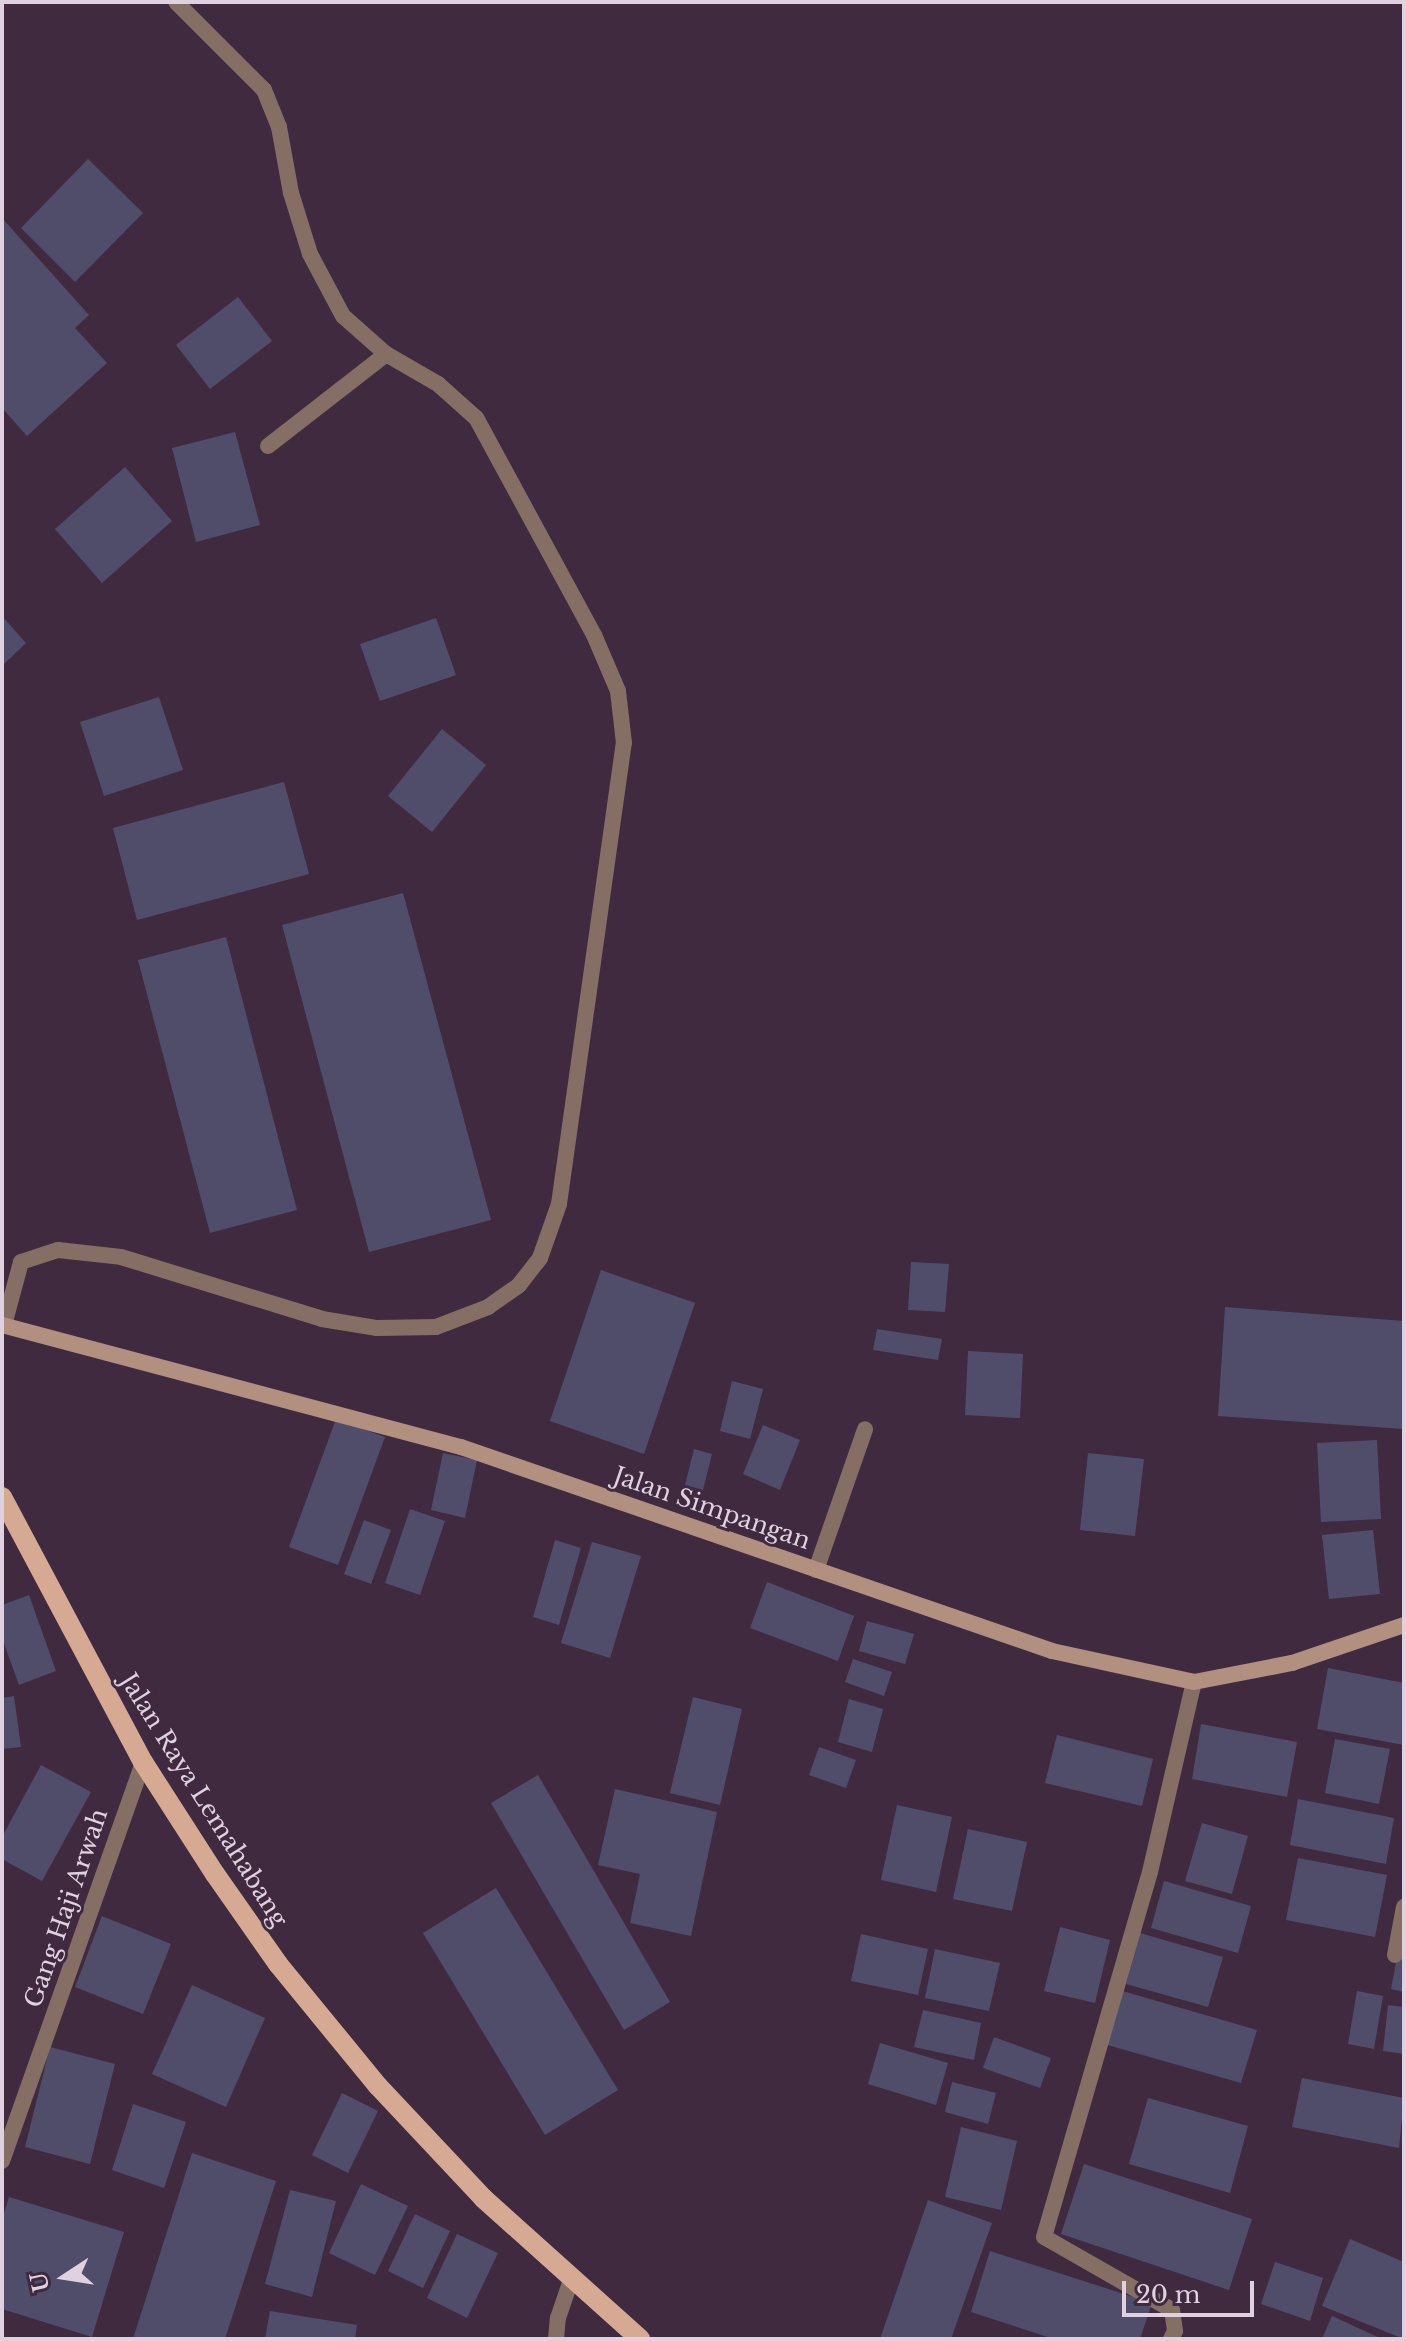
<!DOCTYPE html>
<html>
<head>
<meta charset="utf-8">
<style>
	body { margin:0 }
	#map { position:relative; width:1406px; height:2341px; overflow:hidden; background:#402a40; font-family:"Libre Baskerville",serif }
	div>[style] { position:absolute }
	.building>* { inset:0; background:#504d6a }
	.lane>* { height:16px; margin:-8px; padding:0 8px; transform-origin:8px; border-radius:8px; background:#856f64 }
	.street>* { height:16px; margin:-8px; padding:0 8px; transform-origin:8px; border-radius:8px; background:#856f64 }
	.secondary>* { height:16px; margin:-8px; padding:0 8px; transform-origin:8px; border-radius:8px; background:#b2907f }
	.primary>* { height:20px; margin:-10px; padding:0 10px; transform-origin:10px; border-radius:10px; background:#d6a993 }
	span { translate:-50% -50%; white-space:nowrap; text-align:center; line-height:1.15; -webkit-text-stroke:6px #402a40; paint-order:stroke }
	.street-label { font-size:24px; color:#dfd1df }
	.frame { position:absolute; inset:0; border:4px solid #dfd1df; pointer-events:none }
	.north { position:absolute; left:24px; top:2237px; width:80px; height:80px; -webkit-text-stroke:6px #402a40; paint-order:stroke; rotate:258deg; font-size:22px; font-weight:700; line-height:32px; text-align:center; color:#dfd1df }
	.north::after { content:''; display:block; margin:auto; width:28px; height:36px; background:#dfd1df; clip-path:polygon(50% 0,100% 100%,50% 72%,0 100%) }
	.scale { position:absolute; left:1122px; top:2281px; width:132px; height:36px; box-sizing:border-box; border:4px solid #dfd1df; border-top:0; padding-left:10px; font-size:24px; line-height:28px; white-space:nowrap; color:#dfd1df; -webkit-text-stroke:6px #402a40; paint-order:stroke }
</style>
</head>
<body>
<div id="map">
	<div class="building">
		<div style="clip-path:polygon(88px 159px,143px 213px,75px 282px,21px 228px)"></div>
		<div style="clip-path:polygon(2px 218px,89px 315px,75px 328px,107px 363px,27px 436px,2px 408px)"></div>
		<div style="clip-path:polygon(238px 297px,272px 341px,210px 389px,176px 345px)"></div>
		<div style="clip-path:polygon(235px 432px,260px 525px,196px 542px,172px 448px)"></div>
		<div style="clip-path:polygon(125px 467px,172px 521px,102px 583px,55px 529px)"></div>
		<div style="clip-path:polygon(2px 616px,26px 643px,2px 666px)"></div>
		<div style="clip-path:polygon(436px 618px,456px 675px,380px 701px,360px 644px)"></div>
		<div style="clip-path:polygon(159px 697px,183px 770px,104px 796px,80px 722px)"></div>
		<div style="clip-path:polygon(442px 729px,486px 765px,432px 832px,388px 796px)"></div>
		<div style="clip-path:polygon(284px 782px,309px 874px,137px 920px,113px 828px)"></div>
		<div style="clip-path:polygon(403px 893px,491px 1220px,369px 1252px,282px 925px)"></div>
		<div style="clip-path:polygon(226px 937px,297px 1210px,210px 1233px,138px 960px)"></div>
		<div style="clip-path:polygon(911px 1262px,949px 1264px,945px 1312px,908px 1310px)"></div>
		<div style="clip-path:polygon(601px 1270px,695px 1303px,644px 1454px,550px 1421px)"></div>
		<div style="clip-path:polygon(1225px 1307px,1404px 1321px,1404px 1429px,1218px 1416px)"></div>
		<div style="clip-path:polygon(877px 1329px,942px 1339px,938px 1360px,873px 1350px)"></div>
		<div style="clip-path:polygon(968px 1351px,1023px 1354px,1020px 1418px,965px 1415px)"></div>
		<div style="clip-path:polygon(732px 1381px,763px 1389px,750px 1439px,720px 1431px)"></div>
		<div style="clip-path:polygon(336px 1419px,385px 1437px,338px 1565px,289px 1547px)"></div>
		<div style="clip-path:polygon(763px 1425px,800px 1440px,780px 1490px,743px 1474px)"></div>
		<div style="clip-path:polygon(1377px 1440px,1381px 1519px,1321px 1522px,1317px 1443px)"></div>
		<div style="clip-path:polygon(694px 1449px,712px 1454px,703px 1490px,685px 1485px)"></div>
		<div style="clip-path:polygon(443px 1453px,477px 1460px,465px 1518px,431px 1510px)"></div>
		<div style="clip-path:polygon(1088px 1453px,1144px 1459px,1135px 1536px,1080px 1530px)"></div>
		<div style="clip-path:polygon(410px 1509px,445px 1521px,420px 1595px,385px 1583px)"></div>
		<div style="clip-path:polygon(364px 1520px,391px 1530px,371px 1584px,344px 1574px)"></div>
		<div style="clip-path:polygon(1373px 1530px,1380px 1594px,1329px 1599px,1322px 1535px)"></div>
		<div style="clip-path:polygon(555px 1540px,581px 1548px,559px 1625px,533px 1617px)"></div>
		<div style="clip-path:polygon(592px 1542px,641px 1556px,610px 1658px,561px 1643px)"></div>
		<div style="clip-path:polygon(767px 1582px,854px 1616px,838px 1661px,750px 1628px)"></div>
		<div style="clip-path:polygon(29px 1595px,56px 1671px,19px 1685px,2px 1638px,2px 1605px)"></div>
		<div style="clip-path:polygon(867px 1621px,914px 1634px,905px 1664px,859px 1651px)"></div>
		<div style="clip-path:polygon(853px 1659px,892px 1672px,884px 1696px,845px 1682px)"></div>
		<div style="clip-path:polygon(1328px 1668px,1404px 1683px,1404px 1745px,1317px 1729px)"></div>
		<div style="clip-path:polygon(14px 1696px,21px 1747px,2px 1749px,2px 1698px)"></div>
		<div style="clip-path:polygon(693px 1697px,742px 1709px,720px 1805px,670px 1793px)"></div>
		<div style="clip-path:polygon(849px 1699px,883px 1709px,872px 1752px,838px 1742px)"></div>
		<div style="clip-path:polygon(1201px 1724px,1297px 1742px,1287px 1797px,1192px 1779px)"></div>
		<div style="clip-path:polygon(1057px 1735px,1153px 1759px,1142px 1806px,1045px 1783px)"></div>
		<div style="clip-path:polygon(1335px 1739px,1390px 1749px,1379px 1804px,1325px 1793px)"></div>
		<div style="clip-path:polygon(819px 1747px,856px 1760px,846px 1788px,809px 1775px)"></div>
		<div style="clip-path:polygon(41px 1765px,91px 1792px,42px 1881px,2px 1859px,2px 1837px)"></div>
		<div style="clip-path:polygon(538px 1775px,670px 2002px,624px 2030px,491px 1803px)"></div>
		<div style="clip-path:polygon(615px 1789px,717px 1812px,691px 1936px,630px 1923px,640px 1874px,598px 1865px)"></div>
		<div style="clip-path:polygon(1298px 1799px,1394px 1818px,1386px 1864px,1290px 1845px)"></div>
		<div style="clip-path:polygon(897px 1805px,952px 1817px,936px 1892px,881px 1880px)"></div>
		<div style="clip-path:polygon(1202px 1823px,1248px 1836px,1232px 1894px,1185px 1881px)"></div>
		<div style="clip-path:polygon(968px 1829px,1027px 1842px,1012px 1911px,953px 1899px)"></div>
		<div style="clip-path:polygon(1298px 1858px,1387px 1875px,1375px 1937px,1286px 1920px)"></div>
		<div style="clip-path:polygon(1164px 1881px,1251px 1906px,1238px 1953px,1151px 1928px)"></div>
		<div style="clip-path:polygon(496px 1888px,618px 2090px,545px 2135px,423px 1933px)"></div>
		<div style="clip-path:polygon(102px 1916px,171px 1944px,143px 2014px,75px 1987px)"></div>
		<div style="clip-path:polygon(1060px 1927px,1110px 1940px,1095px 2003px,1044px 1991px)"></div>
		<div style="clip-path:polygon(1140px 1933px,1223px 1957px,1208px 2007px,1126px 1984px)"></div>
		<div style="clip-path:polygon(861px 1934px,928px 1949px,918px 1995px,851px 1981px)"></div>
		<div style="clip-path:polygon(1399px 1947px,1404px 1948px,1404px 1992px,1391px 1989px)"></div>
		<div style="clip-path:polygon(935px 1949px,1000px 1963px,989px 2011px,925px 1998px)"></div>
		<div style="clip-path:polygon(192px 1985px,265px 2018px,226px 2107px,152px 2074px)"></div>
		<div style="clip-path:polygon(1119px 1990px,1257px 2030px,1241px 2083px,1104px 2044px)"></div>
		<div style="clip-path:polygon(1357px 1991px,1383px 1996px,1374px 2049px,1348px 2044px)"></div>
		<div style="clip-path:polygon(1388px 2005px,1404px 2007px,1404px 2054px,1383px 2051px)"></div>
		<div style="clip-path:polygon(923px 2010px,981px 2023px,974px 2060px,914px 2047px)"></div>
		<div style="clip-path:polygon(994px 2037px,1051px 2058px,1040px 2088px,983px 2068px)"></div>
		<div style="clip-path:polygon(880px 2043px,948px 2063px,936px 2105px,868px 2084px)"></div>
		<div style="clip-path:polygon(50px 2047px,115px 2064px,90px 2164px,25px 2147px)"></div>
		<div style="clip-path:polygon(1302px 2078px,1404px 2098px,1399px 2148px,1292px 2127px)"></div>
		<div style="clip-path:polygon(952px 2082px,996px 2093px,988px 2124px,945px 2112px)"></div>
		<div style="clip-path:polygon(342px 2093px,378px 2111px,348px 2173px,312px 2155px)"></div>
		<div style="clip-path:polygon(1148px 2098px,1248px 2126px,1230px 2193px,1129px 2164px)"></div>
		<div style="clip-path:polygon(133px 2104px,186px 2122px,164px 2188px,112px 2170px)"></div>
		<div style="clip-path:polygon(961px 2127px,1017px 2141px,1001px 2210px,945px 2197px)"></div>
		<div style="clip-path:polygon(192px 2153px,276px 2181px,225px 2339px,133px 2339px)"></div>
		<div style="clip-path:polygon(1084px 2164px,1252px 2219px,1229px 2290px,1061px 2234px)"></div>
		<div style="clip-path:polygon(361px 2184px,408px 2206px,375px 2275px,329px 2253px)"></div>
		<div style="clip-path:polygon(290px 2190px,336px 2201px,312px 2297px,265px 2284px)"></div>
		<div style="clip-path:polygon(9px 2197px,124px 2232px,92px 2337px,2px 2309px,2px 2220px)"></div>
		<div style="clip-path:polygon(928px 2200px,992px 2223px,951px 2339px,880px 2339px)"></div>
		<div style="clip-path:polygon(415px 2214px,450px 2231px,423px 2288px,388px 2271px)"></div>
		<div style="clip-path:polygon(457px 2234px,498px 2253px,467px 2318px,427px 2298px)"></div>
		<div style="clip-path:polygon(1350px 2239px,1404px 2262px,1404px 2339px,1322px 2306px)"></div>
		<div style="clip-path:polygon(990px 2251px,1152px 2303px,1140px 2339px,1054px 2339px,971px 2312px)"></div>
		<div style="clip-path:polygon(1275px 2262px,1323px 2278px,1310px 2321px,1261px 2304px)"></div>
		<div style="clip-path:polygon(270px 2311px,357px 2325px,355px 2339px,265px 2339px)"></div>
		<div style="clip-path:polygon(1332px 2316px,1382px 2339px,1322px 2339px)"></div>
	</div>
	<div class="lane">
		<div style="left:268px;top:446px;width:150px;rotate:-37.9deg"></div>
		<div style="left:4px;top:1325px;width:65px;rotate:-74.9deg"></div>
		<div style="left:21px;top:1262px;width:39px;rotate:-18deg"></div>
		<div style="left:58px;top:1250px;width:63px;rotate:6.3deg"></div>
		<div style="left:121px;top:1257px;width:210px;rotate:17.1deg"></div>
		<div style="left:322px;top:1319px;width:56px;rotate:9.3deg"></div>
		<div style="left:377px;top:1328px;width:59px;rotate:-1deg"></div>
		<div style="left:436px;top:1327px;width:56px;rotate:-21deg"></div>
		<div style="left:488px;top:1307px;width:38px;rotate:-35deg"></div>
		<div style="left:519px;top:1285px;width:34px;rotate:-52deg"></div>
		<div style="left:540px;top:1258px;width:57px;rotate:-70.6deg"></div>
		<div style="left:559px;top:1204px;width:466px;rotate:-82deg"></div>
		<div style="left:624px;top:743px;width:52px;rotate:-96.6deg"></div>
		<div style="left:618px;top:691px;width:61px;rotate:-113.2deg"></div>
		<div style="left:594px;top:635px;width:247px;rotate:-118.5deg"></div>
		<div style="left:476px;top:418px;width:51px;rotate:-138.2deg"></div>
		<div style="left:438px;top:384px;width:60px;rotate:-150deg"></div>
		<div style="left:386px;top:354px;width:57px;rotate:-138.5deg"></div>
		<div style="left:343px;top:316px;width:70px;rotate:-118deg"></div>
		<div style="left:310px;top:254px;width:64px;rotate:-107.3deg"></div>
		<div style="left:291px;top:193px;width:67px;rotate:-100.3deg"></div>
		<div style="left:279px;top:127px;width:40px;rotate:-112deg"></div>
		<div style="left:264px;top:90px;width:124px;rotate:-135deg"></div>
	</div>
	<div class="street">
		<div style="left:816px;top:1570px;width:149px;rotate:-70.8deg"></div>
		<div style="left:1395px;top:1955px;width:49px;rotate:-79.4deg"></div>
		<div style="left:2px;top:2161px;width:423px;rotate:-70.5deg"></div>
		<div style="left:556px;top:2339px;width:21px;rotate:-85deg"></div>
		<div style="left:558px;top:2318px;width:40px;rotate:-71.1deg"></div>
		<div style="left:1171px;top:2339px;width:9px;rotate:-63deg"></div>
		<div style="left:1175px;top:2331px;width:21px;rotate:-98deg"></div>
		<div style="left:1172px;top:2310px;width:147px;rotate:-150.3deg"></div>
		<div style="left:1044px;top:2237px;width:380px;rotate:-73.8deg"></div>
		<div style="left:1150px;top:1872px;width:195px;rotate:-77deg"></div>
	</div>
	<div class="secondary">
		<div style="left:2px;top:1325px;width:475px;rotate:14.9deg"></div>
		<div style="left:461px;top:1447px;width:625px;rotate:19.04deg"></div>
		<div style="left:1052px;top:1651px;width:145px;rotate:12.3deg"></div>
		<div style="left:1194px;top:1682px;width:100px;rotate:-11deg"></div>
		<div style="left:1292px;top:1663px;width:118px;rotate:-18.7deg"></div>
	</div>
	<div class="primary">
		<div style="left:2px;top:1497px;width:300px;rotate:62deg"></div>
		<div style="left:143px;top:1762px;width:133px;rotate:57.3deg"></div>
		<div style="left:215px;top:1874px;width:110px;rotate:55deg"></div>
		<div style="left:278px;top:1964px;width:158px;rotate:50.7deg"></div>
		<div style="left:378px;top:2086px;width:154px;rotate:46.8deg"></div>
		<div style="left:483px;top:2198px;width:211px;rotate:41.9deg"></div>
	</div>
	<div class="street-label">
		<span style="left:712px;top:1508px;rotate:19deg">Jalan Simpangan</span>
		<span style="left:204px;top:1800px;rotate:58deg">Jalan Raya Lemahabang</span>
		<span style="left:66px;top:1908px;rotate:-71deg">Gang Haji Arwah</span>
	</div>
	<div class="frame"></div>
	<div class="north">U</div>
	<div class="scale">20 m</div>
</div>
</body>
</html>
